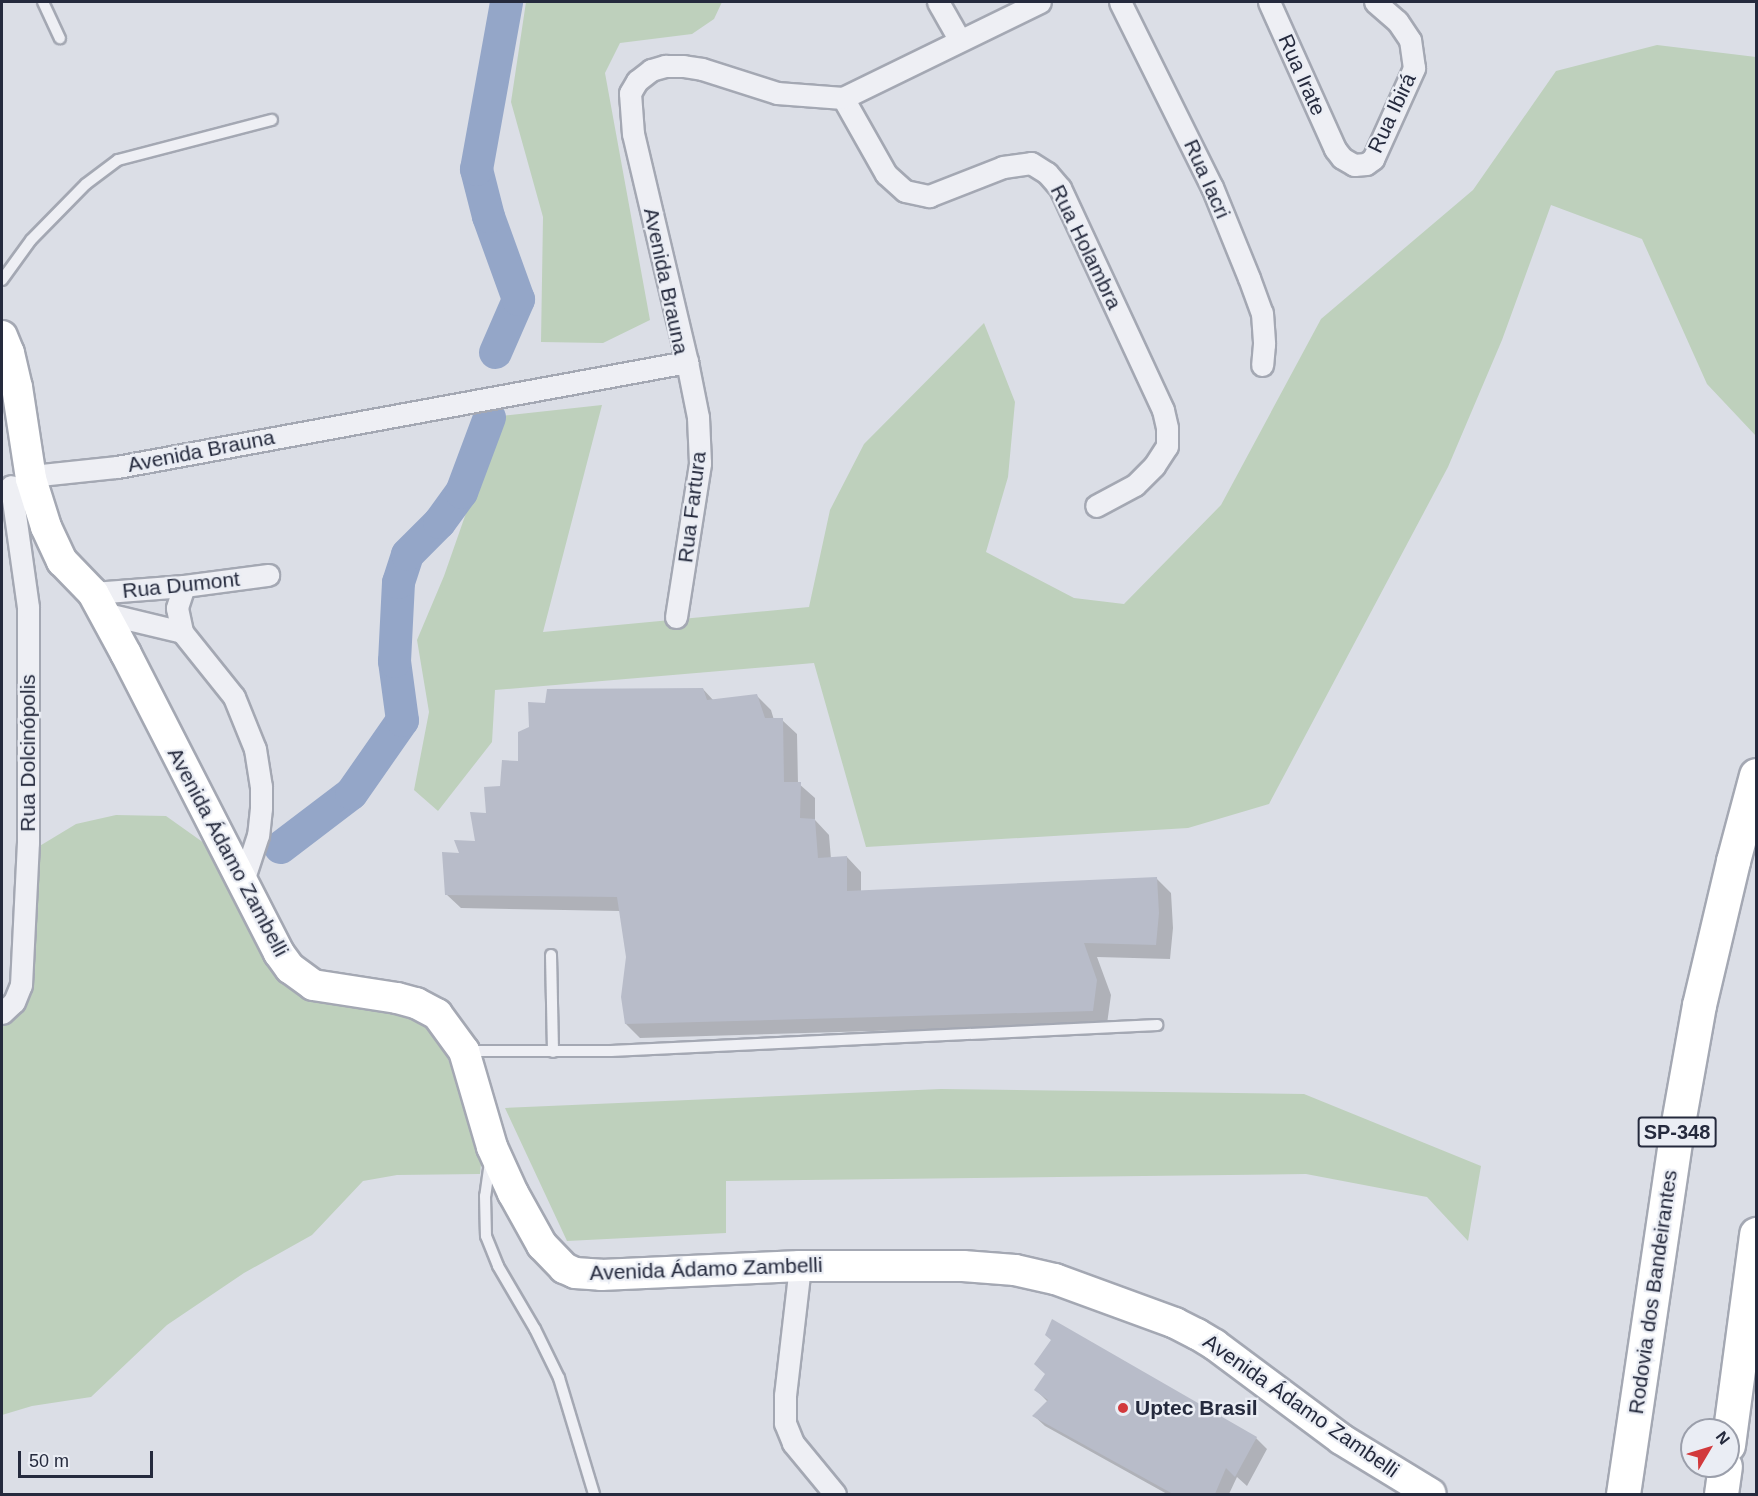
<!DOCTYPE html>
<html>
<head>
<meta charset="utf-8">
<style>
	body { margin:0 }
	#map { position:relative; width:1758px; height:1496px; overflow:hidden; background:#dbdee6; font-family:Helvetica,sans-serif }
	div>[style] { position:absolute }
	.green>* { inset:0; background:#bed0bc }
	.shadow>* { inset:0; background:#0003 }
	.river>* { height:33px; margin:-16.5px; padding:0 16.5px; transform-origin:16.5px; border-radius:16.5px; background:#94a6c8 }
	.building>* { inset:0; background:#b8bcc9 }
	.roads { filter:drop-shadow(2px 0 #a4a8b3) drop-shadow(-2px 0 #a4a8b3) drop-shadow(0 2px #a4a8b3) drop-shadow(0 -2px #a4a8b3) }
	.lane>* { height:10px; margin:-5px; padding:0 5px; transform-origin:5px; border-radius:5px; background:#eeeff4 }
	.street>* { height:21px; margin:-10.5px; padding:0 10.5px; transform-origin:10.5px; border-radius:10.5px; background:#eeeff4 }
	.secondary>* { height:30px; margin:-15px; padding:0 15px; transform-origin:15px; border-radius:15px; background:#fff }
	.highway>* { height:33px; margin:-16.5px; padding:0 16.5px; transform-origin:16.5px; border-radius:16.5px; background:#fff }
	.dots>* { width:16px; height:16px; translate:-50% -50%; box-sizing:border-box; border:3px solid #eaedf4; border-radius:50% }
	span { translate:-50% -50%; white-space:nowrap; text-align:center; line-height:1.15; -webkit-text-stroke:4.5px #eaedf4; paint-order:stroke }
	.shield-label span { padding:2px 4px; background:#eaedf4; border:2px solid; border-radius:4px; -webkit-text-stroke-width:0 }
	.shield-label { font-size:20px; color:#252a3d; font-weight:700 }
	.street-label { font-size:21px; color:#252a3d }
	.poi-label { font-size:21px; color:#252a3d; font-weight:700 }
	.left { translate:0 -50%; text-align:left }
	.frame { position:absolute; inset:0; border:3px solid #252a3d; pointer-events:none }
	.north { position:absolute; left:1680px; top:1418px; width:60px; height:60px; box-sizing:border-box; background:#eaedf4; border:2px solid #9b9fab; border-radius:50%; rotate:52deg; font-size:16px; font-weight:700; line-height:24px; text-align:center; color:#252a3d }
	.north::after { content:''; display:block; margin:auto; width:21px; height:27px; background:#d2393c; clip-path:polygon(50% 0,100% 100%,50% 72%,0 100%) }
	.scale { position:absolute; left:18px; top:1451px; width:135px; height:27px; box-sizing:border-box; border:3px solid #252a3d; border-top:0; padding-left:8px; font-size:18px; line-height:21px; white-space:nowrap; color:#252a3d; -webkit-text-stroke:4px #eaedf4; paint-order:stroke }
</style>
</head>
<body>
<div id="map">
	<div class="green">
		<div style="clip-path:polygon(526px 2px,722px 2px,714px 19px,692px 34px,620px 43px,605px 73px,650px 320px,603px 343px,541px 342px,543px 217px,511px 102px)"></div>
		<div style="clip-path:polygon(1657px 45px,1756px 57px,1756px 436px,1707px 384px,1642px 239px,1551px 205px,1502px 340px,1448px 467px,1269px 804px,1188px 828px,866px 847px,814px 663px,495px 690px,492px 742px,438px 811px,414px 790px,429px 712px,417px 640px,444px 576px,500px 416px,602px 405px,543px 632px,809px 607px,830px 510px,864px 444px,984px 323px,1015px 402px,1008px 477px,986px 552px,1074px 598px,1124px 604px,1221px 505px,1321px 319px,1473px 190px,1556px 71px)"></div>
		<div style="clip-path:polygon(116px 815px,166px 816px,204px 843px,281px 968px,403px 1006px,437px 1032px,483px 1145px,480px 1174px,397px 1175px,363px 1181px,312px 1235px,244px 1273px,167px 1325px,91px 1397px,32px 1406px,2px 1415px,2px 1002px,25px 997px,33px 850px,76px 824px)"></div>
		<div style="clip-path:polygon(941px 1089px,1304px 1094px,1481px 1166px,1468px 1241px,1427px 1197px,1306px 1174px,726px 1181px,726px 1233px,567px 1241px,505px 1108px)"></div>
	</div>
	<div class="shadow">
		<div style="clip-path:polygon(703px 689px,714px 701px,756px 695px,771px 710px,774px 720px,782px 720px,797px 734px,798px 783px,815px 798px,815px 820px,829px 835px,831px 859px,847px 857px,861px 872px,861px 892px,1156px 878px,1171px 893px,1173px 928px,1170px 959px,1097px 957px,1111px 995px,1107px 1024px,640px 1038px,626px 1024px,628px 957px,620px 911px,461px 908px,446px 894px,461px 855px,477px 842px,501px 787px,519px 762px,531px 728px,547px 705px)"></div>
		<div style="clip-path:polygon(1036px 1390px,1256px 1438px,1267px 1449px,1247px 1486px,1237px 1477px,1229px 1494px,1167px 1494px,1045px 1426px,1034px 1416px,1048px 1402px)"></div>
	</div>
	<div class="river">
		<div style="left:495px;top:352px;width:58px;rotate:-66.5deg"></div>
		<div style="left:518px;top:299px;width:88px;rotate:-109.9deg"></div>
		<div style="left:488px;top:216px;width:49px;rotate:-104.3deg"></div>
		<div style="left:476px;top:169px;width:170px;rotate:-79.8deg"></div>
		<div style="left:280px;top:847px;width:89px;rotate:-37.3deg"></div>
		<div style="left:351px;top:793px;width:89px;rotate:-55.1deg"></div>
		<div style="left:402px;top:720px;width:60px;rotate:-97.7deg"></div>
		<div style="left:394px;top:661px;width:79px;rotate:-87.1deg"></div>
		<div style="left:398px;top:582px;width:29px;rotate:-72deg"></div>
		<div style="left:407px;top:554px;width:45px;rotate:-45deg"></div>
		<div style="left:439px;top:522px;width:37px;rotate:-54deg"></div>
		<div style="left:461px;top:492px;width:80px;rotate:-69.5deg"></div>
	</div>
	<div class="building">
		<div style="clip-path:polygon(703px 688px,707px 700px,757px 694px,765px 718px,783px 718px,784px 782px,801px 782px,800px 818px,815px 819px,818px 858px,847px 856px,847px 891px,1157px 877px,1159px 913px,1156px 945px,1084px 943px,1097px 980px,1093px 1011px,625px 1024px,621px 997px,626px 957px,617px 897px,445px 895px,442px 852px,459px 853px,454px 840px,475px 841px,470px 812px,486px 813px,484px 787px,500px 786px,502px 760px,518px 761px,518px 732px,529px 727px,528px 702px,545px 703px,547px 689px)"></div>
		<div style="clip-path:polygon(1052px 1319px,1257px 1437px,1235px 1477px,1226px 1468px,1215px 1494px,1173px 1494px,1032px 1416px,1048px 1400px,1034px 1390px,1045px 1374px,1034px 1364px,1051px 1340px,1045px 1335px)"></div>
	</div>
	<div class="roads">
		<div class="lane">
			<div style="left:43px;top:2px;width:40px;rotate:65deg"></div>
			<div style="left:2px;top:280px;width:49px;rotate:-54.1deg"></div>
			<div style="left:31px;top:240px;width:78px;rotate:-45.5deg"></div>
			<div style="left:86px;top:184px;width:40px;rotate:-37deg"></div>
			<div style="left:118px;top:160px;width:159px;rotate:-14.6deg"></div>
			<div style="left:551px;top:955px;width:97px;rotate:88.8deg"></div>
			<div style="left:465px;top:1051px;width:146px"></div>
			<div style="left:611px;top:1051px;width:547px;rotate:-2.73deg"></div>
			<div style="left:490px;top:1162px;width:34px;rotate:98deg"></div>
			<div style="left:485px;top:1196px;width:40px;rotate:88.6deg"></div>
			<div style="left:486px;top:1236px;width:32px;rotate:68deg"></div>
			<div style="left:498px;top:1266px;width:73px;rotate:59.6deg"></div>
			<div style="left:535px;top:1329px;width:55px;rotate:63.9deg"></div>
			<div style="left:559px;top:1378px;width:121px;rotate:73.2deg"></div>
		</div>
		<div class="street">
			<div style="left:938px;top:2px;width:43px;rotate:60.4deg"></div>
			<div style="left:1120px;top:2px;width:207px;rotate:63.6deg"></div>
			<div style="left:1212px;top:187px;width:98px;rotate:67.9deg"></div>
			<div style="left:1249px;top:278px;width:37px;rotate:70deg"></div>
			<div style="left:1262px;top:313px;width:31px;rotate:86deg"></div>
			<div style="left:1264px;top:344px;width:21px;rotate:95deg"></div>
			<div style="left:1269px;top:2px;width:161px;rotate:65.8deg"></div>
			<div style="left:1335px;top:149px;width:11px;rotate:52deg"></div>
			<div style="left:1342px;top:158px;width:14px;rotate:30deg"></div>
			<div style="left:1354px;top:165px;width:12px;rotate:-5deg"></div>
			<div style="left:1366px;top:164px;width:9px;rotate:-36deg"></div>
			<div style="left:1373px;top:159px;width:100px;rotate:-65.7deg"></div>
			<div style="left:1414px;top:68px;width:28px;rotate:-98deg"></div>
			<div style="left:1410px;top:40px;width:23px;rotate:-124deg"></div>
			<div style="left:1397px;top:21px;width:29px;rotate:-139deg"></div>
			<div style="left:843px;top:98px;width:87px;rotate:60.5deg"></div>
			<div style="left:886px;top:174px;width:25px;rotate:42deg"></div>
			<div style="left:905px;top:191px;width:25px;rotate:12deg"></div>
			<div style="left:929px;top:196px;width:79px;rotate:-21.4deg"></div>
			<div style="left:1003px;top:167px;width:28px;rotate:-8deg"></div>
			<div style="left:1031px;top:163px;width:19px;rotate:32deg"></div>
			<div style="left:1047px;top:173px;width:20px;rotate:49deg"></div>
			<div style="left:1060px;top:188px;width:245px;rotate:65.1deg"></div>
			<div style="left:1163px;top:410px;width:18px;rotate:77deg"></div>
			<div style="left:1167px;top:428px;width:18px;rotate:90deg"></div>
			<div style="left:1167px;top:446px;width:24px;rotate:123deg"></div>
			<div style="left:1154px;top:466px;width:27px;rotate:135deg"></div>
			<div style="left:1135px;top:485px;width:44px;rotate:151.7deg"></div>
			<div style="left:31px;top:476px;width:86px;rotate:-6deg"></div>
			<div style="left:117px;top:467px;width:580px;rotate:-10.44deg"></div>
			<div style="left:687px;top:362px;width:234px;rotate:-103.3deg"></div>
			<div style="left:633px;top:134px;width:41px;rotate:-94.2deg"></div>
			<div style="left:630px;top:93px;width:14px;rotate:-60deg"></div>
			<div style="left:637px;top:81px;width:18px;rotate:-38deg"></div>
			<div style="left:651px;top:70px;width:15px;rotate:-16deg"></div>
			<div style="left:665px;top:66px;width:18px"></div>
			<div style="left:683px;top:66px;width:19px;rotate:9deg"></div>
			<div style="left:702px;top:69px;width:79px;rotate:17.7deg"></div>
			<div style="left:777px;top:93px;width:66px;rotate:4.3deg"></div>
			<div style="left:843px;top:98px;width:219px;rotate:-26deg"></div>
			<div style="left:184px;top:586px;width:23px;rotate:108deg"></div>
			<div style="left:177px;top:608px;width:25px;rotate:78deg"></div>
			<div style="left:182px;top:632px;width:83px;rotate:51.3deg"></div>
			<div style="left:234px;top:697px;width:56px;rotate:68deg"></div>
			<div style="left:255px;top:749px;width:37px;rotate:81deg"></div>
			<div style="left:261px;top:786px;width:22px;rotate:90deg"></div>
			<div style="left:261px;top:808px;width:27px;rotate:96deg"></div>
			<div style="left:258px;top:835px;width:52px;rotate:108.1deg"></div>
			<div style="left:93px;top:593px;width:91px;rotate:-4.4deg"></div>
			<div style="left:184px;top:586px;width:85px;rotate:-7.5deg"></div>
			<div style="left:103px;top:613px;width:81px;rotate:13.5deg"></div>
			<div style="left:676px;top:617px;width:156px;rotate:-81.1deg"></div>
			<div style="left:700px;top:463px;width:46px;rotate:-92.5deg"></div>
			<div style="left:698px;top:417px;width:56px;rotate:-101.3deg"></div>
			<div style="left:2px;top:1013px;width:16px;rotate:-43deg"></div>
			<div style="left:14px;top:1002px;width:18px;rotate:-68deg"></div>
			<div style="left:21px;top:985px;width:143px;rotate:-87.2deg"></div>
			<div style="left:28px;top:842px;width:235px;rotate:-90deg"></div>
			<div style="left:28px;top:607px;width:122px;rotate:-98deg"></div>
			<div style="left:800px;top:1266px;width:130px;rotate:96.6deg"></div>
			<div style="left:785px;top:1395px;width:28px;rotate:90deg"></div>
			<div style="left:785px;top:1423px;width:22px;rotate:68deg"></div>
			<div style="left:793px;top:1443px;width:66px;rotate:50.5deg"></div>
		</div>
		<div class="secondary">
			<div style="left:2px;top:336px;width:18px;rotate:68deg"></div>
			<div style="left:9px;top:353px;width:35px;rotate:77deg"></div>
			<div style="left:17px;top:387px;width:93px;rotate:81.3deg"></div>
			<div style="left:31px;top:479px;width:50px;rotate:72.6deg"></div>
			<div style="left:46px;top:527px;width:38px;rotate:65deg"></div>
			<div style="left:62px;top:561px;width:45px;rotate:45.9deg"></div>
			<div style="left:93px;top:593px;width:69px;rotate:61.6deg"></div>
			<div style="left:126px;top:654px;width:336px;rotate:62.9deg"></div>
			<div style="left:279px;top:953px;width:19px;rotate:54deg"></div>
			<div style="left:290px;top:968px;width:29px;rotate:36deg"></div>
			<div style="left:313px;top:985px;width:85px;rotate:8.8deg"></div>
			<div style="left:397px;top:998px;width:20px;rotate:15deg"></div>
			<div style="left:416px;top:1003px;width:24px;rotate:28deg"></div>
			<div style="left:437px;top:1014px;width:46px;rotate:53.9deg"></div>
			<div style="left:464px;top:1051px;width:100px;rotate:73.7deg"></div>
			<div style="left:492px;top:1147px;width:51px;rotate:65.5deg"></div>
			<div style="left:513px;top:1193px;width:60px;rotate:60.9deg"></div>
			<div style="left:542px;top:1245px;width:32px;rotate:46deg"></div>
			<div style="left:564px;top:1268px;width:12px;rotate:24deg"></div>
			<div style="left:575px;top:1273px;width:26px;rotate:4deg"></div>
			<div style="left:601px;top:1275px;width:199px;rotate:-2.6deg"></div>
			<div style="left:800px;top:1266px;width:163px"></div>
			<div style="left:963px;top:1266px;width:52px;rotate:4.4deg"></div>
			<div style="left:1015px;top:1270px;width:41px;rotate:12.7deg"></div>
			<div style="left:1055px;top:1279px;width:128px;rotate:20.1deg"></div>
			<div style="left:1175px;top:1323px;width:25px;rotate:27deg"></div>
			<div style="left:1197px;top:1334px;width:21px;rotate:31deg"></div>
			<div style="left:1215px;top:1345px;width:157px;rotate:36.7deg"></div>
			<div style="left:1341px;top:1439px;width:105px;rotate:31.4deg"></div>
		</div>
		<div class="highway">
			<div style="left:1728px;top:1445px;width:213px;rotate:-82.4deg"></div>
			<div style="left:1623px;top:1494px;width:364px;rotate:-81.6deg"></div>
			<div style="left:1676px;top:1134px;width:131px;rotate:-79.9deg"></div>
			<div style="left:1699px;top:1005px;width:148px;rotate:-76.7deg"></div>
			<div style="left:1733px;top:861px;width:89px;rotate:-75deg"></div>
			<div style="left:1721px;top:1494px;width:28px;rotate:-82deg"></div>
		</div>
	</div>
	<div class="dots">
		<div style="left:1123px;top:1408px;background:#d2393c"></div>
	</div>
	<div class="shield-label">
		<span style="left:1677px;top:1132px">SP-348</span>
	</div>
	<div class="street-label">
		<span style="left:1302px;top:75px;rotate:66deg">Rua Irate</span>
		<span style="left:1392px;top:113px;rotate:-65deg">Rua Ibirá</span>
		<span style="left:1207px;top:179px;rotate:66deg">Rua Iacri</span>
		<span style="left:1086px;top:247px;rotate:64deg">Rua Holambra</span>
		<span style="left:666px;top:281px;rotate:78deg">Avenida Brauna</span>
		<span style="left:201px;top:451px;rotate:-11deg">Avenida Brauna</span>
		<span style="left:692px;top:507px;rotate:-83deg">Rua Fartura</span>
		<span style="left:181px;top:585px;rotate:-6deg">Rua Dumont</span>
		<span style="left:28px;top:753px;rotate:-90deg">Rua Dolcinópolis</span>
		<span style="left:228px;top:852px;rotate:62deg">Avenida Ádamo Zambelli</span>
		<span style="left:706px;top:1269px;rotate:-2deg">Avenida Ádamo Zambelli</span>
		<span style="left:1653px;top:1292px;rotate:-82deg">Rodovia dos Bandeirantes</span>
		<span style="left:1301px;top:1406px;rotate:35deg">Avenida Ádamo Zambelli</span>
	</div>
	<div class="poi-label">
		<span class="left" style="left:1135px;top:1408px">Uptec Brasil</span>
	</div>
	<div class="frame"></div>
	<div class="north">N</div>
	<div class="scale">50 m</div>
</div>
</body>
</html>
